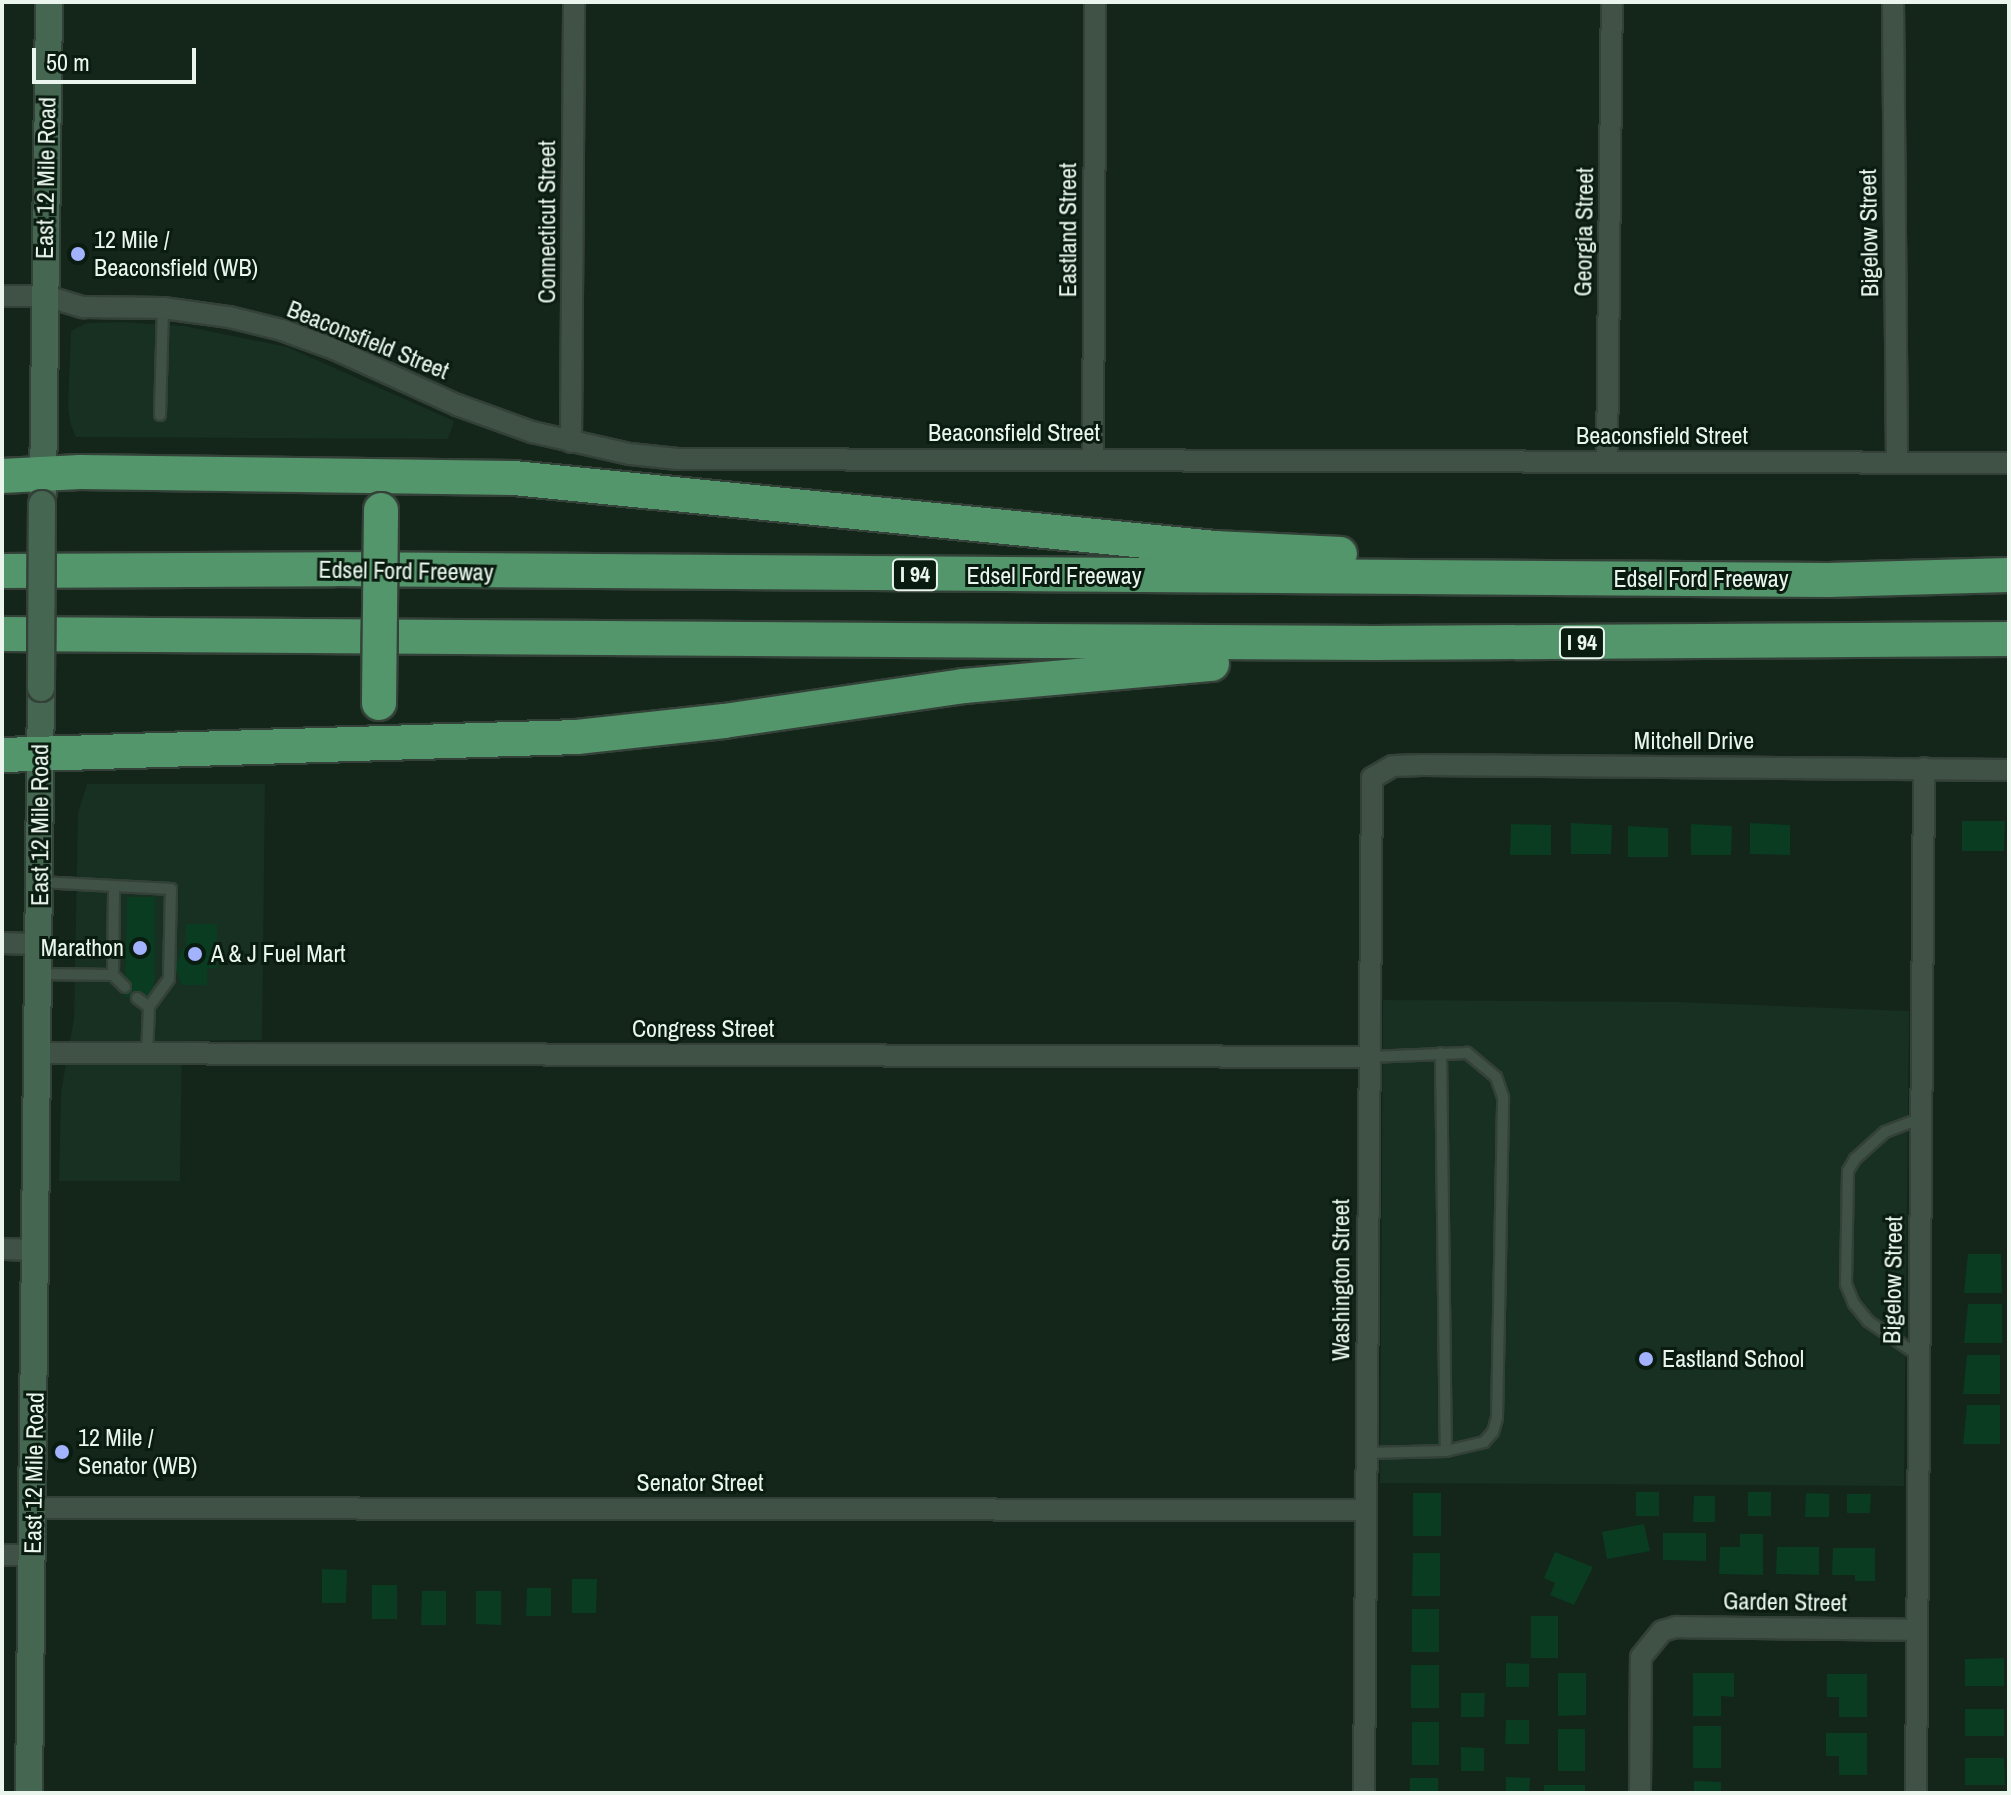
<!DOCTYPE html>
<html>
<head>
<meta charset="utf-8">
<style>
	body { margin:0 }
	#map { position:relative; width:2011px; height:1795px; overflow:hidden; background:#14251a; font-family:"Archivo Narrow",sans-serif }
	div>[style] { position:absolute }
	.built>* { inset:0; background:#183021 }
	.building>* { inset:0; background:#093c20 }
	.roads { filter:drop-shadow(2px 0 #344138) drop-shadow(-2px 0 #344138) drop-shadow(0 2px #344138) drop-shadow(0 -2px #344138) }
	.lane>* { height:10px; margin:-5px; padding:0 5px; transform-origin:5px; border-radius:5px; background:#3f5245 }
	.street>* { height:20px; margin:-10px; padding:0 10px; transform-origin:10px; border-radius:10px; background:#3f5245 }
	.secondary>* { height:26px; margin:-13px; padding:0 13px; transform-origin:13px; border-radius:13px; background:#456650 }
	.highway>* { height:34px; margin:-17px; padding:0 17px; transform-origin:17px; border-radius:17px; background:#54966b }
	.bridges { filter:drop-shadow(2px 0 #344138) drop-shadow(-2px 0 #344138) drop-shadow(0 2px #344138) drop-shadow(0 -2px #344138) }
	.secondary-bridge>* { height:26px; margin:-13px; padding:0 13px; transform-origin:13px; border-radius:13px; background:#456650 }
	.highway-bridge>* { height:34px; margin:-17px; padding:0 17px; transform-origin:17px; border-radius:17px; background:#54966b }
	.dots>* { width:22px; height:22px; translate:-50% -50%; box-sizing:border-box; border:4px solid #0a1c10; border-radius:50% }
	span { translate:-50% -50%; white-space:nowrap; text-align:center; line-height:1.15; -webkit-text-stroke:6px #0a1c10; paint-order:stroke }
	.shield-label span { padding:2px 6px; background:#0a1c10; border:2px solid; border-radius:6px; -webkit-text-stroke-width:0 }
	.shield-label { font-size:22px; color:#eaf6ed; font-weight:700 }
	.street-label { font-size:24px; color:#eaf6ed }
	.poi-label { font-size:24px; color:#eaf6ed }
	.left { translate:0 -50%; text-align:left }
	.right { translate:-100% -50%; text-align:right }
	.frame { position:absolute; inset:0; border:4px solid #eaf6ed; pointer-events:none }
	.scale { position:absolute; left:32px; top:48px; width:164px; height:36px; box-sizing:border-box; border:4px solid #eaf6ed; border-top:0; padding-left:10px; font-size:24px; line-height:28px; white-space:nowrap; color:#eaf6ed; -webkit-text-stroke:6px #0a1c10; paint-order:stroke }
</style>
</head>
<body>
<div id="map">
	<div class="built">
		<div style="clip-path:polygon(121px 322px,184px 326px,287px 347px,454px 421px,448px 439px,76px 437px,70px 423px,68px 404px,71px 331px,87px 323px)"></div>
		<div style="clip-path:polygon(87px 784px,265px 784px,262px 1040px,182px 1041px,180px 1181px,59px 1181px,61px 1092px,74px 1019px,78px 813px)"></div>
		<div style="clip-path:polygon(1383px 1000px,1678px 1002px,1909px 1011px,1904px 1486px,1380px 1483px)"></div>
	</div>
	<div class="building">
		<div style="clip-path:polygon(1962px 821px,2005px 821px,2004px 851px,1962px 851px)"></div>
		<div style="clip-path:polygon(1571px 823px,1612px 825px,1611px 854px,1571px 854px)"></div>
		<div style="clip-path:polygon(1750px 823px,1790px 825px,1790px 855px,1750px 854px)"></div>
		<div style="clip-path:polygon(1511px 824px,1551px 825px,1551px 855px,1510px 855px)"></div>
		<div style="clip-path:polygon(1691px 824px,1732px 826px,1731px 855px,1691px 855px)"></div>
		<div style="clip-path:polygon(1628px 826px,1668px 828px,1668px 857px,1628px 857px)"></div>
		<div style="clip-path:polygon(127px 897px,155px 897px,154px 998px,125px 997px)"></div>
		<div style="clip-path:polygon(186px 924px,217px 924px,217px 968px,207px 968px,207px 985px,182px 985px,175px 966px,183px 948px,186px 948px)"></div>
		<div style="clip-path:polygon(1968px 1254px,2001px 1254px,2002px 1293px,1964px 1293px)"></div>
		<div style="clip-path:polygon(1968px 1304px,2002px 1304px,2002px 1343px,1964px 1343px)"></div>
		<div style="clip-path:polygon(1967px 1355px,2000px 1355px,2000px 1394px,1963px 1394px)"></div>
		<div style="clip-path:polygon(1967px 1405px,2000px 1405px,2000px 1444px,1963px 1444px)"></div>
		<div style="clip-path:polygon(1636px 1492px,1659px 1492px,1659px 1516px,1636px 1516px)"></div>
		<div style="clip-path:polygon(1748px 1492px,1771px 1492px,1771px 1516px,1748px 1516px)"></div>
		<div style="clip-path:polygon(1413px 1493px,1441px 1493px,1441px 1536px,1413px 1536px)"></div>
		<div style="clip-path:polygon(1806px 1493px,1829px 1494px,1829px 1517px,1805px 1517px)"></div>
		<div style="clip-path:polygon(1847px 1494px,1871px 1494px,1870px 1513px,1847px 1513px)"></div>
		<div style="clip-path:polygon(1694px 1496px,1715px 1496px,1715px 1522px,1693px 1522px)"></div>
		<div style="clip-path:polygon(1644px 1524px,1650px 1551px,1607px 1559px,1602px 1532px)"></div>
		<div style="clip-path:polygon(1663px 1533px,1706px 1533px,1706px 1561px,1663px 1560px)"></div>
		<div style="clip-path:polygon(1740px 1534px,1763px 1534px,1763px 1575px,1719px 1574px,1720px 1547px,1740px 1547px)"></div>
		<div style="clip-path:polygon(1777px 1547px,1819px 1547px,1819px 1575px,1776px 1574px)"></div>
		<div style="clip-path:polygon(1833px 1548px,1875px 1548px,1875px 1581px,1855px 1581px,1855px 1575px,1832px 1575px)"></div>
		<div style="clip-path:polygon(1555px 1552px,1593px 1567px,1574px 1605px,1550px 1595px,1555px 1583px,1544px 1578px)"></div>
		<div style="clip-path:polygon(1413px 1553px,1440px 1553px,1440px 1596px,1412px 1596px)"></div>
		<div style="clip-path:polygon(322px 1569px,347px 1570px,346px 1603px,322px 1603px)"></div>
		<div style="clip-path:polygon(572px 1579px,597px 1579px,596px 1613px,572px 1613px)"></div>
		<div style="clip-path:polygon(372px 1585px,397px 1585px,397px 1619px,372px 1619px)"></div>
		<div style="clip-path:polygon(527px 1588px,551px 1588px,551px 1616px,526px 1616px)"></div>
		<div style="clip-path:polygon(422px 1591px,446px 1591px,446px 1625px,421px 1625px)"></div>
		<div style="clip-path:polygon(476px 1591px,501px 1591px,501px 1625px,476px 1624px)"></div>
		<div style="clip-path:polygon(1412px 1609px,1439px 1609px,1439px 1652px,1412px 1652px)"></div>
		<div style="clip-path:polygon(1531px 1616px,1558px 1616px,1558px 1658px,1531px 1658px)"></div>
		<div style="clip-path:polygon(2004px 1658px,2004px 1686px,1965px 1686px,1965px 1659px)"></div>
		<div style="clip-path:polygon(1506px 1663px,1529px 1664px,1529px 1687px,1506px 1687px)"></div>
		<div style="clip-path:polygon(1411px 1665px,1439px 1665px,1439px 1708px,1411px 1708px)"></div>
		<div style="clip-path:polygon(1558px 1673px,1586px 1673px,1586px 1715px,1558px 1716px)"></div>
		<div style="clip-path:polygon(1693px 1673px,1734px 1673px,1734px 1697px,1721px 1696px,1721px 1716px,1693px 1716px)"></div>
		<div style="clip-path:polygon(1827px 1674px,1867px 1674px,1867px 1717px,1839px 1717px,1839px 1697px,1827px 1697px)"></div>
		<div style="clip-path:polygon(1461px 1693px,1485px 1693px,1484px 1717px,1461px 1717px)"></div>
		<div style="clip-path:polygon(1965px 1709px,2004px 1709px,2004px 1736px,1965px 1736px)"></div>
		<div style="clip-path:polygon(1506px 1720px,1529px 1720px,1529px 1744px,1505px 1744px)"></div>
		<div style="clip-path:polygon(1412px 1722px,1439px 1722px,1439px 1765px,1412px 1765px)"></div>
		<div style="clip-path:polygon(1693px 1726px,1721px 1726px,1721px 1768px,1693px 1768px)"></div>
		<div style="clip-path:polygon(1558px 1729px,1585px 1729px,1585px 1771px,1558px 1771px)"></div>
		<div style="clip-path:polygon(1826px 1733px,1867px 1733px,1867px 1775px,1839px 1775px,1839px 1756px,1826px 1756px)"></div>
		<div style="clip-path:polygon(1461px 1747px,1484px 1748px,1484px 1771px,1461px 1771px)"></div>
		<div style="clip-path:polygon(1965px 1758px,2004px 1758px,2005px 1785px,1965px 1785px)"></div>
		<div style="clip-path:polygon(1506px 1777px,1530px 1778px,1529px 1793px,1506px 1793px)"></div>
		<div style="clip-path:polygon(1410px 1778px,1438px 1778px,1438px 1793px,1410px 1793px)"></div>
		<div style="clip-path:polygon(1694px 1781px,1721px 1782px,1721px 1793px,1694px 1793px)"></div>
		<div style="clip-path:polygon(1544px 1785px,1585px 1785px,1585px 1793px,1544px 1793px)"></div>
	</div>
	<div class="roads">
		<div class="lane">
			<div style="left:160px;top:415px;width:107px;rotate:-88.4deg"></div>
			<div style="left:40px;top:882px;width:131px;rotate:3.1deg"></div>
			<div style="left:171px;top:889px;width:90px;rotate:91.3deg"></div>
			<div style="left:169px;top:979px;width:34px;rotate:126deg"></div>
			<div style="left:149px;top:1007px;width:47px;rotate:92.4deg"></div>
			<div style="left:39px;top:974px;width:74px;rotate:0.8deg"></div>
			<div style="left:113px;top:975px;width:88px;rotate:-89.3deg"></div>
			<div style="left:113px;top:975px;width:17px;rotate:45deg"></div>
			<div style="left:137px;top:998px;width:15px;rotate:37deg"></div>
			<div style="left:1441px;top:1053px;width:398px;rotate:89.3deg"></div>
			<div style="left:1918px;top:1355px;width:60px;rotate:-145.8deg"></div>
			<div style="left:1868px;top:1321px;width:22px;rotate:-129deg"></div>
			<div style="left:1854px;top:1304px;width:22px;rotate:-112deg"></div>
			<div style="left:1846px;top:1284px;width:113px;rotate:-89deg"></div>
			<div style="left:1848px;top:1171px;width:14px;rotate:-60deg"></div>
			<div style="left:1855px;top:1159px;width:40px;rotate:-42deg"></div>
			<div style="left:1885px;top:1132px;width:40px;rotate:-21deg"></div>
			<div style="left:1367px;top:1453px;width:79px;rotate:-1.5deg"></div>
			<div style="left:1446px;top:1451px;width:39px;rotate:-13deg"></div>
			<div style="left:1484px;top:1442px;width:13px;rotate:-48deg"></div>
			<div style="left:1493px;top:1432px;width:15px;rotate:-74deg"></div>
			<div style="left:1497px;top:1418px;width:321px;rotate:-88.9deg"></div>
			<div style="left:1503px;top:1097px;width:21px;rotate:-109deg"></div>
			<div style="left:1496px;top:1077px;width:38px;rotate:-140deg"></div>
			<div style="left:1467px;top:1053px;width:99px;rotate:177.7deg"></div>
		</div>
		<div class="street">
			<div style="left:1893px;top:2px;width:461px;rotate:89.5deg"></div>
			<div style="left:2px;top:296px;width:44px"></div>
			<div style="left:46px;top:296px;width:39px;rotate:17deg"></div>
			<div style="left:83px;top:307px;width:80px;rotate:0.7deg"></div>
			<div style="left:163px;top:308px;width:67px;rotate:7.8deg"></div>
			<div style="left:229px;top:317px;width:55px;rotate:13.8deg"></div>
			<div style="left:282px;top:330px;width:55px;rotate:20.1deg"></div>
			<div style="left:334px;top:349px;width:135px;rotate:24.5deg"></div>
			<div style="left:457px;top:405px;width:80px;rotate:19.8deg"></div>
			<div style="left:532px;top:432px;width:100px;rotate:12.7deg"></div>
			<div style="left:630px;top:454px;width:48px;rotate:5.9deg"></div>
			<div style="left:678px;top:459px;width:1331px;rotate:0.17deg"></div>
			<div style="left:571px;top:442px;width:440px;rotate:-89.6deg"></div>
			<div style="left:1093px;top:459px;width:457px;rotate:-89.7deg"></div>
			<div style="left:1607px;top:462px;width:460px;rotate:-89.4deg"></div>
			<div style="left:2px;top:943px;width:37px;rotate:2deg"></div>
			<div style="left:39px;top:1053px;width:1328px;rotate:0.17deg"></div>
			<div style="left:2px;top:1249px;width:34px;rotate:2deg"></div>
			<div style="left:34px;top:1508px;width:1332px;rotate:0.09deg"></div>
			<div style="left:2px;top:1555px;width:31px"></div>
			<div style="left:1364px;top:1793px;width:1015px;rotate:-89.55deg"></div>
			<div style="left:1372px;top:778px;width:24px;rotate:-30deg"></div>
			<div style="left:1393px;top:766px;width:29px;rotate:-2deg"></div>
			<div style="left:1422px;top:765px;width:587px;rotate:0.49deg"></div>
			<div style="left:1640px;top:1793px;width:136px;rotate:-89.6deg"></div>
			<div style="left:1641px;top:1657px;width:33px;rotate:-51deg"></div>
			<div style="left:1662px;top:1631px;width:15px;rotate:-16deg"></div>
			<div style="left:1676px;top:1627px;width:241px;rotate:0.7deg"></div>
			<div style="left:1916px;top:1793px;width:1025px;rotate:-89.55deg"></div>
		</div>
		<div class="secondary">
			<div style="left:43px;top:492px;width:490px;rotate:-89.3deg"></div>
			<div style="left:29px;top:1793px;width:1105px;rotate:-89.38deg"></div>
		</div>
		<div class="highway">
			<div style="left:2px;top:476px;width:78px;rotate:-2.9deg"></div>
			<div style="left:80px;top:472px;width:434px;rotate:0.8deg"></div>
			<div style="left:514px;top:478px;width:704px;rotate:5.7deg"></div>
			<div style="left:1215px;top:548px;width:125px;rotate:2.7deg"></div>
			<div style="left:2px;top:571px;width:332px;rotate:-0.3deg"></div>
			<div style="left:334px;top:569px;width:1494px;rotate:0.42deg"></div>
			<div style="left:1828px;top:580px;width:181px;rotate:-1.6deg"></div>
			<div style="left:2px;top:634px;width:1373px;rotate:0.38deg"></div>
			<div style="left:1375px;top:643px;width:634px;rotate:-0.36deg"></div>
			<div style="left:2px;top:755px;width:575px;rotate:-1.79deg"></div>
			<div style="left:577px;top:737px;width:148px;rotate:-6.2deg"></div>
			<div style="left:724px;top:721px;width:243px;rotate:-8.3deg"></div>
			<div style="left:964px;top:686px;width:249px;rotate:-5.1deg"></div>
		</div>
	</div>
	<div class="bridges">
		<div class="secondary-bridge">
			<div style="left:41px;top:688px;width:184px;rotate:-89.7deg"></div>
		</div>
		<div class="highway-bridge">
			<div style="left:379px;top:703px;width:193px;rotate:-89.4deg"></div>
		</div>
	</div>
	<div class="dots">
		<div style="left:78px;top:254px;background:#a3b2fd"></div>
		<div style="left:140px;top:948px;background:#a3b2fd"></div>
		<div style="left:195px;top:954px;background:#a3b2fd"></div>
		<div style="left:1646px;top:1359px;background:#a3b2fd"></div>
		<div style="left:62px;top:1452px;background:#a3b2fd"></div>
	</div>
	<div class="shield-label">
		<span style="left:915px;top:575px">I 94</span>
		<span style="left:1582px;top:643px">I 94</span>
	</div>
	<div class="street-label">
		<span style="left:46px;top:178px;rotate:-89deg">East 12 Mile Road</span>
		<span style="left:547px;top:222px;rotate:-90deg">Connecticut Street</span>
		<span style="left:1068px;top:230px;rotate:-90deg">Eastland Street</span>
		<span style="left:1584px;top:232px;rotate:-89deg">Georgia Street</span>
		<span style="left:1869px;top:233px;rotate:-91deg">Bigelow Street</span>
		<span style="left:368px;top:340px;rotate:22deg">Beaconsfield Street</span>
		<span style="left:1014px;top:433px">Beaconsfield Street</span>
		<span style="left:1662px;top:436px">Beaconsfield Street</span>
		<span style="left:406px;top:571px;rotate:1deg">Edsel Ford Freeway</span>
		<span style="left:1054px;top:576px">Edsel Ford Freeway</span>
		<span style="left:1701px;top:579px">Edsel Ford Freeway</span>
		<span style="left:1694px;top:741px">Mitchell Drive</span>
		<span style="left:40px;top:825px;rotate:-90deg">East 12 Mile Road</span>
		<span style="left:703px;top:1029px">Congress Street</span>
		<span style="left:1341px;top:1280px;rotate:-90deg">Washington Street</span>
		<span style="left:1893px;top:1280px;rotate:-89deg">Bigelow Street</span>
		<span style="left:34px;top:1473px;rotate:-89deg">East 12 Mile Road</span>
		<span style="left:700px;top:1483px">Senator Street</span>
		<span style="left:1785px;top:1602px;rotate:1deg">Garden Street</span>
	</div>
	<div class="poi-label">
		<span class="left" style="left:94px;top:254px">12 Mile /<br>Beaconsfield (WB)</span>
		<span class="right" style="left:124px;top:948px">Marathon</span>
		<span class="left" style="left:211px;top:954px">A &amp; J Fuel Mart</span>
		<span class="left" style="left:1662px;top:1359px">Eastland School</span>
		<span class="left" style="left:78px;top:1452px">12 Mile /<br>Senator (WB)</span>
	</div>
	<div class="frame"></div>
	<div class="scale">50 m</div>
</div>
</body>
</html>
